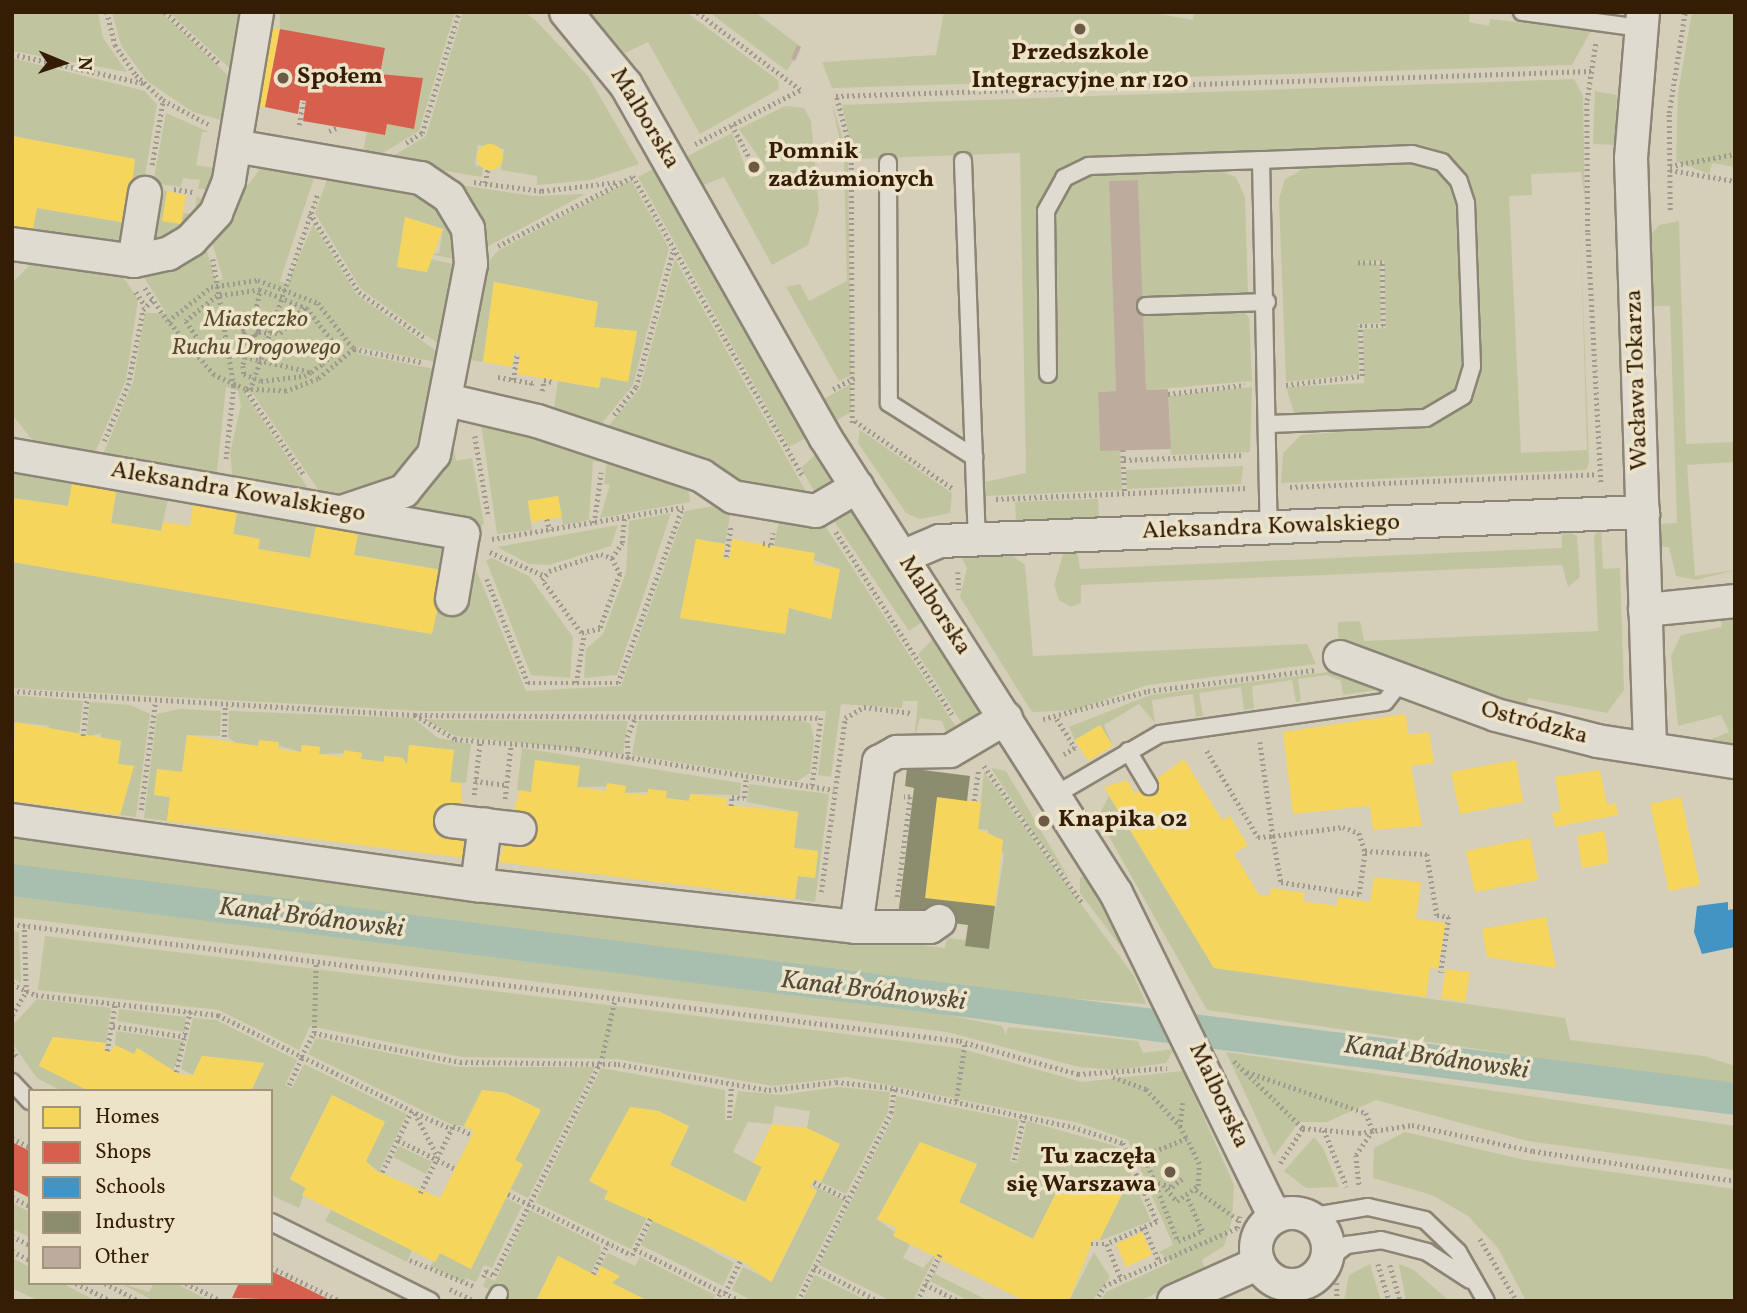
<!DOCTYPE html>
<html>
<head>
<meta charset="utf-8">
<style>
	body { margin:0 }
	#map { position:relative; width:1747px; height:1313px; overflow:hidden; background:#d5ceb8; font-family:Vollkorn,serif }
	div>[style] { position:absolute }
	.green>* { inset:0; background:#c1c59f }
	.homes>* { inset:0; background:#f6d55c }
	.round { border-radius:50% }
	.shops>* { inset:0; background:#d6604d }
	.schools>* { inset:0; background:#4393c3 }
	.industry>* { inset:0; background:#8c8c6e }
	.canal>* { height:32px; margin:-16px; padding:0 16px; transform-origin:16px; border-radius:16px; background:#a8bfaf }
	.building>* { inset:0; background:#bdac9e }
	.path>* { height:4.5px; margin-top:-2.25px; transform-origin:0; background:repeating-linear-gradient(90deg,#9f998f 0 2px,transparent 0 5.5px) }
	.path>.ring { margin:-2.25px; padding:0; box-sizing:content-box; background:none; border:4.5px solid #9f998f; border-radius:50% }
	.roads { filter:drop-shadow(2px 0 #8c8475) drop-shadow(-2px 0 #8c8475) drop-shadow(0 2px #8c8475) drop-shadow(0 -2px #8c8475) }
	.lane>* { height:16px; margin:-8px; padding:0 8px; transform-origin:8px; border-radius:8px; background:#dfdbd0 }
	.street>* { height:32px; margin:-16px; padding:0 16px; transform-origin:16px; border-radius:16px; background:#dfdbd0 }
	.street>.ring { margin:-16px; padding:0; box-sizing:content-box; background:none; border:32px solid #dfdbd0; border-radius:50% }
	.dots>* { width:19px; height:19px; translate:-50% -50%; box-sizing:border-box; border:4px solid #ece3c9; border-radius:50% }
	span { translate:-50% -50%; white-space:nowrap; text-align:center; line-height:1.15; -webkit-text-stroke:7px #ece3c9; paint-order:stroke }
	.poi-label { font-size:24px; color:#351c05; font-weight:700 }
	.left { translate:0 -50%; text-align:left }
	.right { translate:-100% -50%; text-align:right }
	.street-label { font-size:24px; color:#351c05 }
	.park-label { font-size:24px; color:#5a4c2d; font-style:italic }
	.water-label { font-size:26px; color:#524b37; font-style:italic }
	.frame { position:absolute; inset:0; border:14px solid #351c05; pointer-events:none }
	.legend { position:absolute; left:28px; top:1089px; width:245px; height:196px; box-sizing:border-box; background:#ece3c9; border:2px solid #a3937b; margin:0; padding:9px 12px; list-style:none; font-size:21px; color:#351c05 }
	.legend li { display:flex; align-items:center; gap:14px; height:35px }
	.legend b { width:35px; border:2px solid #a3937b }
	.north { position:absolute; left:28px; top:28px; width:70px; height:70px; -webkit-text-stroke:5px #ece3c9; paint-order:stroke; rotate:92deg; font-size:19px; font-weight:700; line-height:28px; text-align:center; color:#351c05 }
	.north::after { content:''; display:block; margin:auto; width:24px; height:32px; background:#351c05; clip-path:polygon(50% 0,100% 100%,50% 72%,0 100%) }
</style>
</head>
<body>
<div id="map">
	<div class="green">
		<div style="clip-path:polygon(12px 12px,98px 12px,103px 38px,127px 72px,12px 51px)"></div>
		<div style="clip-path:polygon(112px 12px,161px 12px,235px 82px,228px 122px,193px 112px,147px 81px,121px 45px)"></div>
		<div style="clip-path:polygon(169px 12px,247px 12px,236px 74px)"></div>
		<div style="clip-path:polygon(280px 12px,455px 12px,419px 131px,373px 159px,362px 157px,367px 132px,387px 124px,414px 128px,423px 78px,380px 74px,385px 49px,280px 29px)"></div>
		<div style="clip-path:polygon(463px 12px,525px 12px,538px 23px,588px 76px,639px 164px,591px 180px,537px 185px,537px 176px,501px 170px,504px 149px,478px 145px,475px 165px,483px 167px,482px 177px,385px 161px,426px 136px)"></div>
		<div style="clip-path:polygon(589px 12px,686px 12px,778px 80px,779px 89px,700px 134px,648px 42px,625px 53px)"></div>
		<div style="clip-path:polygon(709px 12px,755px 12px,801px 47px,787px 71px)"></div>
		<div style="clip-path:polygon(944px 12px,1149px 12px,1193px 20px,1194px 12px,1470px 12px,1469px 22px,1489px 26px,1490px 19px,1591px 31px,1572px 65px,832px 88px,822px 62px,936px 55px)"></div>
		<div style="clip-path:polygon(1692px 12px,1735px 12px,1735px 167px,1712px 163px,1709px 174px,1676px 161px,1678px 93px)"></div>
		<div style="clip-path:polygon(12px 58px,145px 91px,157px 105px,144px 181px,129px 192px,135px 159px,12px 136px)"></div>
		<div style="clip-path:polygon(1574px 79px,1583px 96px,1585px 199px,1581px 172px,1531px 174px,1532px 195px,1509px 196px,1521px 453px,1587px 450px,1580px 218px,1589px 463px,1586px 470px,1281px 483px,1283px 453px,1301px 435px,1428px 425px,1456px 413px,1471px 398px,1478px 366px,1473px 203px,1462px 170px,1445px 155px,1412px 146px,1088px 158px,1058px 172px,1038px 205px,1041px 379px,1056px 378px,1053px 212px,1070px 183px,1089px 174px,1217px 170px,1236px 177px,1245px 197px,1248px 295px,1142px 298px,1138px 180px,1109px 181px,1116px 391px,1098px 392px,1100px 451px,1120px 450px,1122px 490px,986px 496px,985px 482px,1026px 473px,1020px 153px,854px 159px,842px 105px)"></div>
		<div style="clip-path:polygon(1595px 91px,1617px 95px,1615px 145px,1593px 144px)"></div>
		<div style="clip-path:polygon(832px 104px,848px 154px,851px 375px,839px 381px,786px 287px,800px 284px,809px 301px,847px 281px,844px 161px)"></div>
		<div style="clip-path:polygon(785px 106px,804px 108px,811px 121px,819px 210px,808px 245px,772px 265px,724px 177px,701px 186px,686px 157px,732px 133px,750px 179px,767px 169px,739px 129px)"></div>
		<div style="clip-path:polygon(166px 113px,209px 132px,202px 132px,196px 165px,220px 169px,216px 190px,198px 189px,200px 180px,183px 178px,181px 187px,153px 183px)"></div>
		<div style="clip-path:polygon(1412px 162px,1443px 173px,1458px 204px,1464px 366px,1456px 395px,1428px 411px,1294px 413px,1286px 387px,1364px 383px,1363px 329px,1386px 328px,1384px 261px,1355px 261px,1380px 265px,1381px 323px,1358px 324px,1359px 374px,1286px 382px,1279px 199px,1285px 179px,1309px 166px)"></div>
		<div style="clip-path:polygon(264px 164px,317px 169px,280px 281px,288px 283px,313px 224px,357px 295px,445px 357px,441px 363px,359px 347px,358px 354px,440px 370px,431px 434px,385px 491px,324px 498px,253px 394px,244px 392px,311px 493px,233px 483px,230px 452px,241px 406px,238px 391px,226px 387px,216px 480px,102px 457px,133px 382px,145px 313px,166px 313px,142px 274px,204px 241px,216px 281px,223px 279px,210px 235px)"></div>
		<div style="clip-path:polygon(655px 168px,806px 438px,789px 447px,638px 177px)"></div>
		<div style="clip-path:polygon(328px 177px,404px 183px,447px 210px,459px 260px,430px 254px,439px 253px,443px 229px,406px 217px,397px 267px,427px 272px,429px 259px,459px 265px,443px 347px,361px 289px,315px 213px)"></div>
		<div style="clip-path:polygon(631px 180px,669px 248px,633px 385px,594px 433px,553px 416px,558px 381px,599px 388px,601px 377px,628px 381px,637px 332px,594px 327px,598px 302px,494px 282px,483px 362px,464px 359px,480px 270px,499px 250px)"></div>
		<div style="clip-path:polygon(460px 185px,534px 196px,585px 194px,487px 247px,481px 246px,458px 194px)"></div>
		<div style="clip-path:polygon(153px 189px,167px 191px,163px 221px,181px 224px,183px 213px,195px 214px,197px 196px,210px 205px,157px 247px,144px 236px)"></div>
		<div style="clip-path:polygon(37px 208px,97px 218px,130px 224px,124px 244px,31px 236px)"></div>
		<div style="clip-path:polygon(1679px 221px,1686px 444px,1735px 442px,1735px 462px,1687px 465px,1695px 576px,1735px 570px,1696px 580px,1676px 576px,1669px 547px,1657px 547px,1657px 524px,1677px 523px,1670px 306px,1649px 306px,1648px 238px,1659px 225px)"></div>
		<div style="clip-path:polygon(38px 257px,119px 270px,138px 300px,126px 380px,94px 455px,37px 446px,12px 414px,12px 283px)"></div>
		<div style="clip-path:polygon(675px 259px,805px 490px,803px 500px,749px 490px,601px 435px,640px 388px)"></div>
		<div style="clip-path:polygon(1243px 311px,1249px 318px,1252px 381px,1146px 390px,1143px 314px)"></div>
		<div style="clip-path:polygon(851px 384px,851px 412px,834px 422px,822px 400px)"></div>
		<div style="clip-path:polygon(1252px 387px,1250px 452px,1171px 455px,1169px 396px)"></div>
		<div style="clip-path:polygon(481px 423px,601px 452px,599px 462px,593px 461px,589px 520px,563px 525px,558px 496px,528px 501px,532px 530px,497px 534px)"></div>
		<div style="clip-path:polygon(860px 430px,952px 493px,950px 513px,920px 519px,906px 513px,858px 443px)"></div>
		<div style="clip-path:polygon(452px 437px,456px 461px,472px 458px,484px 523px,479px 530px,396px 506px)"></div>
		<div style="clip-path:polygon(608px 454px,687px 478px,690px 502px,600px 518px,610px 485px,604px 484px)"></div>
		<div style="clip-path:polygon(816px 454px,833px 480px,818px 498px,801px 468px)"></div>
		<div style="clip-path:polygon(12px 464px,74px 474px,68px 506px,12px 498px)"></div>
		<div style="clip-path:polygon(1243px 466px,1241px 484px,1127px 489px,1126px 470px)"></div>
		<div style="clip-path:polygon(118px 481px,170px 490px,161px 531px,111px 523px)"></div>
		<div style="clip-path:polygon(1098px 499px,1099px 519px,1016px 523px,1015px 502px)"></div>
		<div style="clip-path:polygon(239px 502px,318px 515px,310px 558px,258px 549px,260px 539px,233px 534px)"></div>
		<div style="clip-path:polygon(726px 504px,731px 510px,725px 544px,697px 539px,680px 618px,785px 633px,789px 608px,831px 619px,839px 569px,774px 546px,779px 520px,822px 521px,960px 733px,949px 740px,942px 721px,920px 718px,914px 740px,918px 701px,903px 701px,902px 708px,841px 704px,831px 777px,818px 775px,826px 711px,421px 711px,12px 688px,12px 562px,432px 634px,438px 601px,473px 562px,526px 691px,621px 686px,685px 511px)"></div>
		<div style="clip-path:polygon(845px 510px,854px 512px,925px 620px,909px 631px,832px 518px)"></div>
		<div style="clip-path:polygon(671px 513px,617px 675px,584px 678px,586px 649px,603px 634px,626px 572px,629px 521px)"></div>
		<div style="clip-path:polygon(360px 522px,444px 537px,449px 571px,354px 555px)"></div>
		<div style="clip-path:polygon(618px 525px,611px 546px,549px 565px,529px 564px,497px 547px)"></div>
		<div style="clip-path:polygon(1601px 526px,1603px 569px,1620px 568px,1624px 690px,1607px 713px,1528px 698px,1526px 708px,1356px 644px,1338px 645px,1338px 622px,1360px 621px,1364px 641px,1598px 631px,1594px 536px)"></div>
		<div style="clip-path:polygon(1562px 528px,1577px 536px,1580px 577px,1568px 587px,1562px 565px,1081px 585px,1081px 603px,1071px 607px,1059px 600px,1054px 585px,1064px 551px,1077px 551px,1080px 569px,1562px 548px)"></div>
		<div style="clip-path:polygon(975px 554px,1010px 554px,1025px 565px,1033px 656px,1307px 644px,1316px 664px,1148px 685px,1075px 710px,1032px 712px,960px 597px,967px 568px,962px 559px)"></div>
		<div style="clip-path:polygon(492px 558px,529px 576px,573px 637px,570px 678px,531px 675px,486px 560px)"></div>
		<div style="clip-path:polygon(1735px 615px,1735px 751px,1696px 745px,1729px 732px,1721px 715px,1678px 726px,1671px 656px,1681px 635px,1722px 627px,1721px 617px)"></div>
		<div style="clip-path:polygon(936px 636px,978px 703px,977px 718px,966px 730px,918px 654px)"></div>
		<div style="clip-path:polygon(1335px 671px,1375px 690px,1343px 695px,1341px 681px,1327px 675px,1298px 679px,1301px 701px,1296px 702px,1292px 680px,1252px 686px,1254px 708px,1244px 710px,1241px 687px,1199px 693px,1203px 716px,1196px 717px,1193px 694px,1152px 700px,1155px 723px,1139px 704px,1104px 725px,1113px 746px,1100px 725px,1075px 740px,1069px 727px,1150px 695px)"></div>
		<div style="clip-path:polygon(12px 695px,83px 701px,79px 736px,48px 732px,49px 726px,15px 722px,12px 727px)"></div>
		<div style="clip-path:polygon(90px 702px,130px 705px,150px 714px,136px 817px,120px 815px,134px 766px,118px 764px,121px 741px,101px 738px,101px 733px,86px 737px)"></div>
		<div style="clip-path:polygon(179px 709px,221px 711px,220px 736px,187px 735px,182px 772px,157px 769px,154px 795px,170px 797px,167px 821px,144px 818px,157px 714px)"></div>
		<div style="clip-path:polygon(229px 711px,413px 718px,438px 738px,471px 744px,466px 783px,450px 782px,454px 750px,410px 745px,407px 765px,403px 758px,385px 756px,384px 762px,361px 759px,362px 753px,319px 754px,320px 747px,302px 745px,301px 752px,259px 740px,258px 746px,237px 744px,228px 737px)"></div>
		<div style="clip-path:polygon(423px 719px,447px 720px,628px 721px,623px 754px,456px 736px)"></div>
		<div style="clip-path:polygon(800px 720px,811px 724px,814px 741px,810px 773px,797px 781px,632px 755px,638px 721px)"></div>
		<div style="clip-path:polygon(522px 748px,741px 783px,740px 795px,691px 794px,689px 801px,666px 798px,666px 791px,625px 793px,625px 786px,577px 787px,579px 766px,531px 792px,517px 790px)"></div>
		<div style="clip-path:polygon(991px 768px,1006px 771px,1071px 882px,1033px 833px)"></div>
		<div style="clip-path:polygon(984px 772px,1134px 976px,1146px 1004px,970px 991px,12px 866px,12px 831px,945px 948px,947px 938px,966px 940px,966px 946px,989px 949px,1004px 854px,988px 838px,988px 830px,978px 829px)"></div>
		<div style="clip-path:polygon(749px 784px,829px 794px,815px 902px,795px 899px,798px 876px,815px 878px,818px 852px,794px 848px,798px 812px,747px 802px)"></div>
		<div style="clip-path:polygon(1109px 796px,1214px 968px,1565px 1018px,1570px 1040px,1704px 1056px,1735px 1066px,1735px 1086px,1207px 1010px,1098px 817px)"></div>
		<div style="clip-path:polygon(1087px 874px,1152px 988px,1080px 893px,1080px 878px)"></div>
		<div style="clip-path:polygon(12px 894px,939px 1013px,1002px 1026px,1006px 1035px,1008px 1027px,1138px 1041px,1143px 1053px,1174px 1049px,1166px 1063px,1117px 1070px,1079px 1067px,947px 1032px,12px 917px)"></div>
		<div style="clip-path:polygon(12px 931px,19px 932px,21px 983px,12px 978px)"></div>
		<div style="clip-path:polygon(45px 936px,959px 1048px,1082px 1082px,1183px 1071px,1234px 1185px,1232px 1220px,1224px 1246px,1202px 1260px,1206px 1271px,1139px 1301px,1101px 1301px,1106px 1292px,1171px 1262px,1159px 1252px,1173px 1245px,1128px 1140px,1079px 1123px,847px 1077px,773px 1086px,617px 1059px,462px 1057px,310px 1026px,299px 1050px,219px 1010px,38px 990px)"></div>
		<div style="clip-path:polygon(37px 999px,111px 1008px,106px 1043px,53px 1037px,39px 1065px,89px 1091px,62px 1091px,37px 1078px,12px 1043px,12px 1026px)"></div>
		<div style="clip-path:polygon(119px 1009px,186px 1017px,185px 1032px,117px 1021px)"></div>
		<div style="clip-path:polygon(193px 1018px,216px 1020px,297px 1060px,285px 1085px,292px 1088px,304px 1064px,407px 1114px,379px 1172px,366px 1161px,385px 1122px,332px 1095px,290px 1179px,306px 1188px,299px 1208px,271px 1195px,271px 1091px,251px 1091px,264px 1063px,202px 1056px,193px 1075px,181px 1069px)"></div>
		<div style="clip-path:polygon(116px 1031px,184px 1041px,173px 1071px,138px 1048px,134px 1054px,115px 1045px)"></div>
		<div style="clip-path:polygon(316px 1038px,457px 1067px,595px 1067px,528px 1198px,510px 1189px,515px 1160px,540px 1109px,506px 1093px,482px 1090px,464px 1126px,450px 1124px,308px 1054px)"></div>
		<div style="clip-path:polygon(1226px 1052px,1735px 1126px,1735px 1170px,1528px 1141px,1376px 1100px,1327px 1122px,1299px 1122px,1274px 1156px)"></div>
		<div style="clip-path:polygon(601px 1068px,725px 1090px,725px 1120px,732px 1120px,738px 1091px,781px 1095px,838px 1087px,890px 1092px,888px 1112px,846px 1194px,821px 1182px,839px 1144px,807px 1128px,810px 1111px,775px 1106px,772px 1124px,748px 1122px,733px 1152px,762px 1167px,745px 1202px,670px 1165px,689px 1126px,658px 1111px,631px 1107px,589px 1181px,608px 1191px,605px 1199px,648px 1215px,631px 1249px,535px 1202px)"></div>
		<div style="clip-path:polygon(896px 1096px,1019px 1120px,1010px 1161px,1017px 1163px,1027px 1121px,1119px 1147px,1151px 1221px,1099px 1241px,1122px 1194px,1065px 1175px,1033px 1239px,959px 1202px,977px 1164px,920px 1142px,877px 1219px,910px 1244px,903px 1258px,923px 1268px,937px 1252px,913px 1301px,891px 1301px,819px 1265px,894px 1115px)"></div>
		<div style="clip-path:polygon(1405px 1132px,1525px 1160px,1735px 1189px,1735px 1301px,1526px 1301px,1498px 1248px,1468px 1216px,1432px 1195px,1373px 1178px,1374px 1148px)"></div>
		<div style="clip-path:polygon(1314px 1137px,1323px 1148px,1339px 1187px,1306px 1188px,1284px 1171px)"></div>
		<div style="clip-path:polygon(399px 1146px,432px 1162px,426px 1174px,393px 1157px)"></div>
		<div style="clip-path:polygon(812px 1185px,844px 1200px,794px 1301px,753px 1301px,732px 1290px,743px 1267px,772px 1281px,817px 1191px)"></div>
		<div style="clip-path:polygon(506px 1198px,522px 1206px,492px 1268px,484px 1265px,476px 1282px,466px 1278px,464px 1283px,430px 1266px,440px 1253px,471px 1268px)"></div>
		<div style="clip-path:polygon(12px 1203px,30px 1212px,30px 1237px,12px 1229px)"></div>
		<div style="clip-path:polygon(331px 1210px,412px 1250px,407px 1262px,325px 1221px)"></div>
		<div style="clip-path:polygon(530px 1210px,600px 1245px,601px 1252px,591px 1273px,558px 1256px,536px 1301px,508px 1301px,483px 1286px,487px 1277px,495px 1281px)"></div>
		<div style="clip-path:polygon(654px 1218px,734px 1263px,723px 1286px,641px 1245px)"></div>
		<div style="clip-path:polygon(1094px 1252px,1110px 1277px,1092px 1301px,1069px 1301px)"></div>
		<div style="clip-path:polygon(608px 1253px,635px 1266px,640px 1257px,715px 1295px,712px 1301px,648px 1301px,612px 1283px,600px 1269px,595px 1275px)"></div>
		<div style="clip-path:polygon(943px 1255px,935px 1274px,989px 1301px,969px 1301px,930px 1281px)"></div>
		<div style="clip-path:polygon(12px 1258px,30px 1267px,30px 1283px,62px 1283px,96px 1301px,39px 1301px,12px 1288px)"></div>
		<div style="clip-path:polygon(1370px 1264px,1381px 1301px,1344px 1301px,1349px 1275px)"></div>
		<div style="clip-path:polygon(1399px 1264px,1414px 1270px,1449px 1301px,1406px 1301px)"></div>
		<div style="clip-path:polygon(815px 1275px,868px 1301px,802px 1301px)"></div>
		<div style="clip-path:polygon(120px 1283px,149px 1292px,154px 1283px,175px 1283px,206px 1299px,154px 1301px)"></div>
	</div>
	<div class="homes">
		<div style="clip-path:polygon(271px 28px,280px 29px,265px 107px,257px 106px)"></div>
		<div style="clip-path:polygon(12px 136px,135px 159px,128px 223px,37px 208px,32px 234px,12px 231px)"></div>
		<div class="round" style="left:477px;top:144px;width:26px;height:26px"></div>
		<div style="clip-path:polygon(167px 191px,186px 195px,181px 224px,162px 221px)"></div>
		<div style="clip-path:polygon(405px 217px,443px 229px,427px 272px,397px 267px)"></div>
		<div style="clip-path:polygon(494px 282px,598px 302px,594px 327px,637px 331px,628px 382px,601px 377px,599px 388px,517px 374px,520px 354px,514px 353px,512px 367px,483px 362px)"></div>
		<div style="clip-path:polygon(73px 478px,117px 486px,111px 523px,161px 531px,163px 522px,190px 526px,194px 499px,238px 507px,233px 534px,260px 539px,258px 549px,310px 558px,317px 521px,359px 528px,354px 555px,446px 571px,432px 634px,12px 562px,12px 498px,68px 506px)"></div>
		<div style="clip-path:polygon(558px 496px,562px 517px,531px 522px,528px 501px)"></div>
		<div style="clip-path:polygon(696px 539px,725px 544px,723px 558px,729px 559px,732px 539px,815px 553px,813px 564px,840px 569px,831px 619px,789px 608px,785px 634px,680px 618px)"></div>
		<div style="clip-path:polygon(1405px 714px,1409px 735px,1429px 732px,1434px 763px,1411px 766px,1422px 826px,1373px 830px,1370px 806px,1293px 814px,1283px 732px)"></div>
		<div style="clip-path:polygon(15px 722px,121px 741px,118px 764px,134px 766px,120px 815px,12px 801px)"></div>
		<div style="clip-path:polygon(1100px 725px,1113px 746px,1088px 761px,1075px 740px)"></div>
		<div style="clip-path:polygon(187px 735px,258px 746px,259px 740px,279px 742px,278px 749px,301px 752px,302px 745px,320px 747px,319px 754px,343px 757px,344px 750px,362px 753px,361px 759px,384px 762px,384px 756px,403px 758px,407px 765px,409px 745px,454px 750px,450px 782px,461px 783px,464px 858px,167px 821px,170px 797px,154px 795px,157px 769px,182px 772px)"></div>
		<div style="clip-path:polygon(1184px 759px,1222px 820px,1230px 816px,1248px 845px,1234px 853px,1259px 895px,1269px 896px,1271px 888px,1305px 893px,1303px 901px,1337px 906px,1338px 897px,1370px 902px,1374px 877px,1421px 882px,1416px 919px,1446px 923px,1438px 969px,1430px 968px,1426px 997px,1214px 968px,1104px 787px,1127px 780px,1135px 794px)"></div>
		<div style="clip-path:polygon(535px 760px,580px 766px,577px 787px,606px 791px,607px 783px,626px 786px,625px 793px,648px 795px,648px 789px,667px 791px,666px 798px,689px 801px,690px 794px,727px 798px,726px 805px,798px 812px,794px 848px,818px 851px,815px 878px,798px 876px,795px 899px,499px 862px,520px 790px,531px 792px)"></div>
		<div style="clip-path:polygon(1516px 760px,1523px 802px,1460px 814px,1451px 772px)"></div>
		<div style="clip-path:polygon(1600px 770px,1607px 805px,1616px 803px,1618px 815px,1555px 827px,1552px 813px,1561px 811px,1555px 777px)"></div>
		<div style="clip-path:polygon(937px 797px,981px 802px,978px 829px,1003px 840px,995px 906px,925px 898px)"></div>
		<div style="clip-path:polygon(1681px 797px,1700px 885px,1669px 891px,1650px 804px)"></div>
		<div style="clip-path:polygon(1604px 831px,1609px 863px,1582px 868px,1577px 836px)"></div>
		<div style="clip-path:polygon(1530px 838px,1538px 880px,1475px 892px,1466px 851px)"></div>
		<div style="clip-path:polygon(1546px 917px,1556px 968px,1487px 957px,1482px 929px)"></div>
		<div style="clip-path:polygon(1446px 969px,1470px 972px,1465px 1002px,1441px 998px)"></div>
		<div style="clip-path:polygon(53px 1037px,106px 1043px,104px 1049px,111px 1052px,115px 1045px,134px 1054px,137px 1048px,179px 1074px,193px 1075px,202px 1056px,264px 1063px,251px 1091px,89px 1091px,39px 1066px)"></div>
		<div style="clip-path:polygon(482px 1090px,506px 1093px,541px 1110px,515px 1160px,523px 1164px,471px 1269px,440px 1253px,435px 1262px,302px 1195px,306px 1188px,290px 1179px,332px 1095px,385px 1122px,366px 1161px,376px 1171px,440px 1198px,474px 1131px,464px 1126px)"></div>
		<div style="clip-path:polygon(630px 1107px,658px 1111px,689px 1126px,670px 1165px,745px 1202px,762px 1167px,753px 1163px,772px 1124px,807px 1128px,840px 1144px,821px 1182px,815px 1179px,810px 1187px,817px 1190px,771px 1282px,745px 1263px,604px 1199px,608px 1191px,589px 1181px)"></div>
		<div style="clip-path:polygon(920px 1142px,977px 1164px,959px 1202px,1033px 1239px,1065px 1175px,1122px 1194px,1099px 1241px,1094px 1238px,1069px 1301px,1023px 1300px,893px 1236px,897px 1228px,877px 1219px)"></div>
		<div style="clip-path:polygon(1142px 1232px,1152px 1255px,1126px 1267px,1116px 1244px)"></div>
		<div style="clip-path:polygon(558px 1256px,597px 1276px,600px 1266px,620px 1276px,612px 1283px,648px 1301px,536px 1301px)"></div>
	</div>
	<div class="shops">
		<div style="clip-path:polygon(280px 29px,385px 48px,380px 74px,423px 78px,414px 129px,387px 124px,385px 135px,303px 121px,306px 101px,300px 100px,298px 114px,265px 107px)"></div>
		<div style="clip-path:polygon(12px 1142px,30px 1151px,30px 1198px,12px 1189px)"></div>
		<div style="clip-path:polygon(271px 1271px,332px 1301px,232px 1298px,239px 1283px,271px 1283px)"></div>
	</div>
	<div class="schools">
		<div style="clip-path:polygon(1728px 902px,1728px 910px,1735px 909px,1735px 947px,1702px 954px,1694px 932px,1697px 906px)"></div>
	</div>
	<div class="industry">
		<div style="clip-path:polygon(907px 768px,970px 776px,967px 801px,937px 797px,925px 898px,995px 906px,989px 949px,965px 946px,968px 925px,898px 916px,914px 788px,905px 786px)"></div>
	</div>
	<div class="canal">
		<div style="left:12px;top:880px;width:1737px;rotate:7.24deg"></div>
	</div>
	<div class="building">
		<div style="clip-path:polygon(797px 45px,801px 47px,795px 61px,791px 59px)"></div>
		<div style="clip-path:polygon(1138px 180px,1146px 390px,1168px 389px,1171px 449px,1100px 451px,1098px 392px,1116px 391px,1109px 181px)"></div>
	</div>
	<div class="path">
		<div style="left:107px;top:12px;width:34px;rotate:76deg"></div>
		<div style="left:115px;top:45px;width:37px;rotate:55deg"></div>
		<div style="left:136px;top:75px;width:37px;rotate:43deg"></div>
		<div style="left:163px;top:100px;width:53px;rotate:28deg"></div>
		<div style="left:165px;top:12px;width:74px;rotate:43.4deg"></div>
		<div style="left:1596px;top:44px;width:60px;rotate:98.7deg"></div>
		<div style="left:1587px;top:103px;width:130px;rotate:89.6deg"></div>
		<div style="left:1588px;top:233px;width:252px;rotate:87deg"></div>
		<div style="left:12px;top:54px;width:134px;rotate:12.5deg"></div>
		<div style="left:299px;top:125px;width:23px;rotate:-80deg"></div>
		<div style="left:732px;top:125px;width:36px;rotate:62deg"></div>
		<div style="left:329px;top:131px;width:9px;rotate:-21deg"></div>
		<div style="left:406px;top:143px;width:19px;rotate:-32deg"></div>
		<div style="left:422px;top:133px;width:127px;rotate:-73deg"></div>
		<div style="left:695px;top:144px;width:118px;rotate:-27.2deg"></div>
		<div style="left:800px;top:90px;width:130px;rotate:-143.1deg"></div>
		<div style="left:152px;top:165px;width:66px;rotate:-80.4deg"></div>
		<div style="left:1670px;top:166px;width:66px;rotate:-10.5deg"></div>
		<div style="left:1670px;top:170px;width:66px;rotate:9.6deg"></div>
		<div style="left:633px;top:176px;width:346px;rotate:60.5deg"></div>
		<div style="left:474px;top:182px;width:69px;rotate:7.5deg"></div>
		<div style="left:542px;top:191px;width:77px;rotate:-6.8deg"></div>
		<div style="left:485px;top:183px;width:15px;rotate:-79deg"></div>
		<div style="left:174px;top:189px;width:19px;rotate:9deg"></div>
		<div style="left:1670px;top:210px;width:97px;rotate:-90.6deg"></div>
		<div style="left:1669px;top:113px;width:102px;rotate:-81deg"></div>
		<div style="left:310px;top:213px;width:93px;rotate:58.2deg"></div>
		<div style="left:359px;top:292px;width:80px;rotate:34.9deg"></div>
		<div style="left:498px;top:246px;width:153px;rotate:-27.2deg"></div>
		<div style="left:213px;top:259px;width:129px;rotate:80.6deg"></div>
		<div style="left:234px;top:386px;width:76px;rotate:96deg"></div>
		<div style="left:258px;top:280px;width:64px;rotate:21deg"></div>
		<div style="left:318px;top:303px;width:58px;rotate:52deg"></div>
		<div style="left:354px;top:349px;width:47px;rotate:140.2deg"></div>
		<div style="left:318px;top:379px;width:34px;rotate:159deg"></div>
		<div style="left:286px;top:391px;width:41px;rotate:-177.2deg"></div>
		<div style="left:245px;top:389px;width:34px;rotate:-156deg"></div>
		<div style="left:214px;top:375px;width:71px;rotate:-130.4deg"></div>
		<div style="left:168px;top:321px;width:55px;rotate:-38.3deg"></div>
		<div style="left:211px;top:287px;width:48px;rotate:-8.5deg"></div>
		<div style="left:145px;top:288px;width:40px;rotate:55.1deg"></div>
		<div style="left:136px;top:292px;width:17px;rotate:57deg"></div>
		<div style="left:253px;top:322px;width:33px;rotate:-78deg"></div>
		<div class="ring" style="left:243px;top:322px;width:11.5px;height:11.5px"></div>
		<div style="left:259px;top:332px;width:21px;rotate:3deg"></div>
		<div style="left:280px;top:333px;width:35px;rotate:-47deg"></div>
		<div style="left:249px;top:338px;width:14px;rotate:102deg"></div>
		<div style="left:246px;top:352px;width:5px;rotate:101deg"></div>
		<div style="left:245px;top:357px;width:9px;rotate:103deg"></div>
		<div style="left:243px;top:366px;width:8px;rotate:83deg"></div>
		<div style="left:244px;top:374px;width:18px;rotate:22deg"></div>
		<div style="left:261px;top:381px;width:43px;rotate:-6.6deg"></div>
		<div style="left:304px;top:376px;width:8px;rotate:-30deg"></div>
		<div style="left:311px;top:372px;width:14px;rotate:-36deg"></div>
		<div style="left:322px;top:364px;width:22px;rotate:-43deg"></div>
		<div style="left:338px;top:349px;width:51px;rotate:-127.8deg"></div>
		<div style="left:307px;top:309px;width:51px;rotate:-158deg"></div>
		<div style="left:260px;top:290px;width:43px;rotate:172.1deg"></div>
		<div style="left:217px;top:296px;width:40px;rotate:141deg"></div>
		<div style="left:186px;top:321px;width:30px;rotate:56deg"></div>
		<div style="left:203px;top:346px;width:3px;rotate:18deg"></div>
		<div style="left:206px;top:347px;width:40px;rotate:14.4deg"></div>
		<div style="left:245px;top:357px;width:14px;rotate:12deg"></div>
		<div style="left:259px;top:360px;width:53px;rotate:13deg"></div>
		<div style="left:354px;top:349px;width:68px;rotate:11deg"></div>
		<div style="left:498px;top:377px;width:35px;rotate:10deg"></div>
		<div style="left:532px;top:383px;width:5px;rotate:101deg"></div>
		<div style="left:513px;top:380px;width:25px;rotate:-81deg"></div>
		<div style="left:1286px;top:385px;width:77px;rotate:-6.8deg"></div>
		<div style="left:1362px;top:376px;width:50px;rotate:-92.3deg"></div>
		<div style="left:1360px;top:326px;width:23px"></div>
		<div style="left:1383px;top:326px;width:63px;rotate:-90.9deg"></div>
		<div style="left:1382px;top:263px;width:25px;rotate:180deg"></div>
		<div style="left:833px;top:389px;width:24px;rotate:-28deg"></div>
		<div style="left:246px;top:390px;width:103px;rotate:55.7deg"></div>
		<div style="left:250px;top:390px;width:209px;rotate:-71deg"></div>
		<div style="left:542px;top:391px;width:11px;rotate:-80deg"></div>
		<div style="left:544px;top:380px;width:8px;rotate:14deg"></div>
		<div style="left:1168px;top:394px;width:77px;rotate:-6.8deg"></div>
		<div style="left:614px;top:415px;width:36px;rotate:-52deg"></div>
		<div style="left:636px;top:387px;width:141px;rotate:-74.8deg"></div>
		<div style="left:855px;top:421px;width:118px;rotate:34.6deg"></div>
		<div style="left:852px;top:423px;width:270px;rotate:-90.2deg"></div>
		<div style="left:851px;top:153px;width:59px;rotate:-104.7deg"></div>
		<div style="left:836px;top:96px;width:756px;rotate:-1.89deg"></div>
		<div style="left:475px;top:436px;width:79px;rotate:80.5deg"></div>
		<div style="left:104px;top:441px;width:61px;rotate:-66.8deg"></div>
		<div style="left:128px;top:385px;width:76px;rotate:-78.7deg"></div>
		<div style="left:143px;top:310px;width:15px;rotate:-48deg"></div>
		<div style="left:1123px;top:450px;width:44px;rotate:87.4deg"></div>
		<div style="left:1124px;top:460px;width:121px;rotate:-2.4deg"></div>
		<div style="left:1290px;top:487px;width:307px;rotate:-2.4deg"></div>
		<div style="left:996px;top:499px;width:250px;rotate:-2.5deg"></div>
		<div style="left:547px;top:519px;width:12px;rotate:76deg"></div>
		<div style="left:594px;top:523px;width:51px;rotate:-82.2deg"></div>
		<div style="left:836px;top:532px;width:216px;rotate:57.5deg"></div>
		<div style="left:492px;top:539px;width:194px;rotate:-9.5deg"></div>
		<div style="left:763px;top:543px;width:8px;rotate:14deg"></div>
		<div style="left:771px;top:545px;width:12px;rotate:-81deg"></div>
		<div style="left:490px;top:552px;width:58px;rotate:23.5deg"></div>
		<div style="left:601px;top:554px;width:12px;rotate:20deg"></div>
		<div style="left:612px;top:558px;width:18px;rotate:63deg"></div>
		<div style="left:620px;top:574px;width:59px;rotate:110deg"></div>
		<div style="left:600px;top:629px;width:19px;rotate:168deg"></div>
		<div style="left:581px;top:633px;width:66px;rotate:-126.3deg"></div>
		<div style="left:542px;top:580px;width:11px;rotate:-52deg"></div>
		<div style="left:549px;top:571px;width:55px;rotate:-18.1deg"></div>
		<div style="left:726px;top:557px;width:30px;rotate:-81deg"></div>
		<div style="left:612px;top:558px;width:18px;rotate:-56deg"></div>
		<div style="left:622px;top:543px;width:25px;rotate:-85deg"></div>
		<div style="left:958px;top:572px;width:18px;rotate:87deg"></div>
		<div style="left:487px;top:579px;width:112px;rotate:68.5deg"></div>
		<div style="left:528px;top:683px;width:90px"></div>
		<div style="left:618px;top:683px;width:186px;rotate:-69.9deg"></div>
		<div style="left:576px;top:683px;width:50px;rotate:-80.7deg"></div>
		<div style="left:12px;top:691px;width:403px;rotate:3.4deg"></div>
		<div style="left:414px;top:715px;width:407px;rotate:0.4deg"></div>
		<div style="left:821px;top:718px;width:71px;rotate:97.3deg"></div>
		<div style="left:415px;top:715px;width:47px;rotate:31deg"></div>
		<div style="left:455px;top:739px;width:123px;rotate:4.6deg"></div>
		<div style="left:578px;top:749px;width:259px;rotate:9.1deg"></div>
		<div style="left:1043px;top:719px;width:109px;rotate:-14.9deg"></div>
		<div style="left:1148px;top:691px;width:168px;rotate:-7.2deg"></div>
		<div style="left:1057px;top:719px;width:34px;rotate:58deg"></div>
		<div style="left:1075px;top:748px;width:13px;rotate:148deg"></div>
		<div style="left:83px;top:736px;width:39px;rotate:-84deg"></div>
		<div style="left:224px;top:737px;width:30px;rotate:-88deg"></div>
		<div style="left:1260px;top:742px;width:95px;rotate:82.1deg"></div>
		<div style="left:1273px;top:836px;width:71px;rotate:-7.3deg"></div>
		<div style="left:1343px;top:827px;width:17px;rotate:21deg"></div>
		<div style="left:1359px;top:833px;width:19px;rotate:72deg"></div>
		<div style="left:1365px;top:851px;width:62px;rotate:2.8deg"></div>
		<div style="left:1427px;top:854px;width:62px;rotate:80.7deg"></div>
		<div style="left:1437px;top:915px;width:12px;rotate:9deg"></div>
		<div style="left:1449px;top:917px;width:56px;rotate:98.3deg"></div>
		<div style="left:1207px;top:751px;width:100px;rotate:59.3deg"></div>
		<div style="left:1258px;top:837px;width:15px;rotate:-4deg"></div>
		<div style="left:1273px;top:836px;width:47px;rotate:80.1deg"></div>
		<div style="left:1281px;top:882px;width:79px;rotate:8.7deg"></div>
		<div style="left:1359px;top:894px;width:43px;rotate:-82.1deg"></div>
		<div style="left:628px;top:759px;width:22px;rotate:-93deg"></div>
		<div style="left:627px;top:737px;width:21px;rotate:-67deg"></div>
		<div style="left:984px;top:766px;width:170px;rotate:54.3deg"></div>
		<div style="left:475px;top:781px;width:31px;rotate:7deg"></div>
		<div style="left:474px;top:795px;width:54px;rotate:-83.7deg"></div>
		<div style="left:505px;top:799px;width:55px;rotate:-83.8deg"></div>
		<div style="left:974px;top:801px;width:30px;rotate:-82deg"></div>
		<div style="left:731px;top:806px;width:9px;rotate:-84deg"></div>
		<div style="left:732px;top:797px;width:12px;rotate:5deg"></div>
		<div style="left:744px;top:798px;width:18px;rotate:-84deg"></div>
		<div style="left:141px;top:810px;width:108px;rotate:-82.5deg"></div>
		<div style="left:821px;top:892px;width:176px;rotate:-82.1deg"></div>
		<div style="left:845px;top:718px;width:22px;rotate:-30deg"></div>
		<div style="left:864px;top:707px;width:48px;rotate:7.1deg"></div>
		<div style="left:897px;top:897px;width:101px;rotate:-82.6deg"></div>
		<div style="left:910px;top:797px;width:6px;rotate:180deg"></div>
		<div style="left:12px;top:924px;width:955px;rotate:7.04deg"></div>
		<div style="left:960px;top:1041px;width:123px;rotate:15.6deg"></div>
		<div style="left:1078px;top:1074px;width:89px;rotate:-3.9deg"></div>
		<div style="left:12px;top:984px;width:26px;rotate:25deg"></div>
		<div style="left:36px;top:995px;width:183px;rotate:6.3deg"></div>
		<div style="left:218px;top:1015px;width:216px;rotate:26.3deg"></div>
		<div style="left:412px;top:1111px;width:70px;rotate:115.5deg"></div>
		<div style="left:12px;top:1015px;width:27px;rotate:-59deg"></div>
		<div style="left:26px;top:992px;width:67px;rotate:-91.7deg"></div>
		<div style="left:113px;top:1026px;width:75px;rotate:8.5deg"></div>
		<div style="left:314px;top:1033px;width:70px;rotate:-88.4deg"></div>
		<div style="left:12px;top:1050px;width:11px;rotate:52deg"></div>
		<div style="left:107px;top:1051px;width:48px;rotate:-80.3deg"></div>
		<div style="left:301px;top:1057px;width:27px;rotate:-62deg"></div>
		<div style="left:314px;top:1033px;width:149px;rotate:11.2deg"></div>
		<div style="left:460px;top:1062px;width:158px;rotate:0.7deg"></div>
		<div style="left:618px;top:1064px;width:153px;rotate:9.8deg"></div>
		<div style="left:769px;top:1090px;width:67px;rotate:-6.8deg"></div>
		<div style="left:836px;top:1082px;width:49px;rotate:5.8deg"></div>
		<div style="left:885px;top:1087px;width:192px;rotate:12deg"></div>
		<div style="left:1073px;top:1127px;width:52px;rotate:17.7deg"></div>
		<div style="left:1123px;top:1143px;width:86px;rotate:66.7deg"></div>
		<div style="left:1157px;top:1222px;width:55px;rotate:156.3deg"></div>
		<div style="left:1107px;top:1244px;width:37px;rotate:68deg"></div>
		<div style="left:1234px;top:1061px;width:96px;rotate:44.2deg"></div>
		<div style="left:176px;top:1072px;width:62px;rotate:-76.9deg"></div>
		<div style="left:1247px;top:1072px;width:126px;rotate:19deg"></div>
		<div style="left:1366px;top:1113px;width:19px;rotate:69deg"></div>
		<div style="left:1373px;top:1131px;width:29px;rotate:125deg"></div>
		<div style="left:1356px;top:1155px;width:30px;rotate:84deg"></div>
		<div style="left:1113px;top:1077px;width:35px;rotate:20deg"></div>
		<div style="left:1146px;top:1089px;width:50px;rotate:47.4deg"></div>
		<div style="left:289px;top:1085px;width:31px;rotate:-65deg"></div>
		<div style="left:956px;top:1101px;width:60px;rotate:-81.3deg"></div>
		<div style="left:1183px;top:1103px;width:23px;rotate:97deg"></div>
		<div style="left:1180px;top:1126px;width:15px;rotate:62deg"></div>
		<div style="left:415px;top:1113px;width:50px;rotate:62.4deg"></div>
		<div style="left:416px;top:1113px;width:39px;rotate:24deg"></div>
		<div style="left:729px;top:1118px;width:32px;rotate:-86deg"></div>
		<div style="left:1324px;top:1130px;width:61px;rotate:68deg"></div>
		<div style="left:12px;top:1138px;width:20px;rotate:27deg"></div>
		<div style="left:398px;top:1140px;width:63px;rotate:26.6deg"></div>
		<div style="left:1014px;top:1160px;width:45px;rotate:-77.2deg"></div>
		<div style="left:1280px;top:1163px;width:42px;rotate:-56.7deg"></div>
		<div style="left:1303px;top:1128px;width:56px;rotate:5.1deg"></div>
		<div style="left:1359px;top:1133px;width:54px;rotate:-8.6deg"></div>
		<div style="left:1412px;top:1125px;width:124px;rotate:12.1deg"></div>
		<div style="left:1533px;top:1151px;width:204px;rotate:8.4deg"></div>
		<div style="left:1153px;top:1181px;width:20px;rotate:18deg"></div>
		<div style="left:1172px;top:1187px;width:13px;rotate:-39deg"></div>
		<div style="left:814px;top:1182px;width:38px;rotate:27deg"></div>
		<div style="left:1163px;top:1185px;width:21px;rotate:49deg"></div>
		<div style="left:1177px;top:1201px;width:26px;rotate:-36deg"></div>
		<div style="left:1198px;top:1186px;width:22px;rotate:-87deg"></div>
		<div style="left:1199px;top:1164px;width:28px;rotate:-116deg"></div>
		<div style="left:1187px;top:1139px;width:34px;rotate:159deg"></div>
		<div style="left:1155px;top:1151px;width:16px;rotate:117deg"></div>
		<div style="left:1148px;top:1165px;width:82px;rotate:68.5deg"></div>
		<div style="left:1178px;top:1241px;width:26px;rotate:-23deg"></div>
		<div style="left:1202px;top:1231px;width:36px;rotate:-114deg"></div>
		<div style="left:1196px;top:1190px;width:52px;rotate:34.9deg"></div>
		<div style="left:420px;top:1193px;width:75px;rotate:-63.8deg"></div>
		<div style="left:453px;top:1126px;width:21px;rotate:25deg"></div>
		<div style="left:508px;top:1194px;width:138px;rotate:26.2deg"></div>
		<div style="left:632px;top:1255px;width:42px;rotate:-63.4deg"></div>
		<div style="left:12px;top:1197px;width:20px;rotate:27deg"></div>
		<div style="left:1144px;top:1227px;width:37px;rotate:66deg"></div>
		<div style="left:12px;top:1236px;width:20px;rotate:27deg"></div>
		<div style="left:1480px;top:1239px;width:72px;rotate:59.2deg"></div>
		<div style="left:1091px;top:1244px;width:16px"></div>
		<div style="left:635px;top:1249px;width:117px;rotate:26.3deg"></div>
		<div style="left:12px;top:1251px;width:20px;rotate:27deg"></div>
		<div style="left:410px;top:1260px;width:71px;rotate:22.2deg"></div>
		<div style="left:1378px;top:1264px;width:39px;rotate:73deg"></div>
		<div style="left:1390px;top:1265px;width:37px;rotate:74deg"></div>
		<div style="left:271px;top:1267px;width:77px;rotate:26.2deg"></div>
		<div style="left:814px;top:1268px;width:73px;rotate:26.9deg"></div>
		<div style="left:593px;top:1274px;width:34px;rotate:-64deg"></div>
		<div style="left:483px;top:1277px;width:7px;rotate:-63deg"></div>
		<div style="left:486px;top:1271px;width:9px;rotate:27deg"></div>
		<div style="left:494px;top:1275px;width:242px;rotate:-63.5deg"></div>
		<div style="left:602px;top:1058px;width:61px;rotate:-77.8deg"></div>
		<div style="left:76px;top:1283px;width:39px;rotate:27deg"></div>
		<div style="left:105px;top:1283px;width:38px;rotate:28deg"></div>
		<div style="left:186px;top:1283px;width:39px;rotate:27deg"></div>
		<div style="left:1337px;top:1283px;width:18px;rotate:90deg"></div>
		<div style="left:925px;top:1284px;width:38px;rotate:27deg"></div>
		<div style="left:450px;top:1289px;width:25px;rotate:26deg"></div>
		<div style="left:725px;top:1293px;width:35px;rotate:-65deg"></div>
		<div style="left:716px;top:1301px;width:11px;rotate:-63deg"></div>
		<div style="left:798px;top:1301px;width:210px;rotate:-63.7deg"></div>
		<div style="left:891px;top:1113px;width:25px;rotate:-83deg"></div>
		<div style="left:917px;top:1301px;width:52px;rotate:-63.9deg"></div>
		<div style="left:1031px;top:1301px;width:2px;rotate:-63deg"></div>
		<div style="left:1096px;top:1301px;width:17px;rotate:-62deg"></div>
		<div style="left:1104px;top:1286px;width:145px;rotate:-23.6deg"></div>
		<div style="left:1237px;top:1228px;width:12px;rotate:-76deg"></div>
	</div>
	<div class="roads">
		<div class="lane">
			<div style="left:1522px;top:12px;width:119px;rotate:7.7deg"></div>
			<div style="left:963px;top:161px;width:379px;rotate:87.9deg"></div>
			<div style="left:888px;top:163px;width:240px;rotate:89.8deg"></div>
			<div style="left:889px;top:403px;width:101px;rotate:32.4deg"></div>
			<div style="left:1146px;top:306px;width:121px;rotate:-1.9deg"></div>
			<div style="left:1048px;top:374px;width:163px;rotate:-90.7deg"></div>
			<div style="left:1046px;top:211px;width:38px;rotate:-61deg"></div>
			<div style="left:1064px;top:178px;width:28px;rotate:-26deg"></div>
			<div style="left:1089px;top:166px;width:172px;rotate:-2deg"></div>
			<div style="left:1269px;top:424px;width:157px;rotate:-2.2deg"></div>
			<div style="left:1426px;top:418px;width:43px;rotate:-30.7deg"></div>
			<div style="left:1463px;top:396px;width:31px;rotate:-73deg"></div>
			<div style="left:1472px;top:366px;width:163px;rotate:-92.1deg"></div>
			<div style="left:1466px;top:203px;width:23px;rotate:-108deg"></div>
			<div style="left:1459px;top:181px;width:25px;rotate:-132deg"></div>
			<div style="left:1442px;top:162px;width:31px;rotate:-165deg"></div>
			<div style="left:1412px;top:154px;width:151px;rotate:177.7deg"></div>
			<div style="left:1261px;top:160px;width:368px;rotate:88.8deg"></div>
			<div style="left:1128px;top:751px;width:41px;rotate:59deg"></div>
			<div style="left:1055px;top:795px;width:121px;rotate:-30.2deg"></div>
			<div style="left:1160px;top:734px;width:227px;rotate:-8.1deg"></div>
			<div style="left:1385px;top:702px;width:28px;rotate:-52deg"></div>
			<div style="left:12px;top:1082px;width:26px;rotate:47deg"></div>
			<div style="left:1308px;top:1217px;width:61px;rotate:-9.5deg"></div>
			<div style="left:1368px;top:1207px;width:58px;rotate:12.8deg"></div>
			<div style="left:1425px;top:1220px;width:46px;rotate:44.1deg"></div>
			<div style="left:1458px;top:1252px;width:56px;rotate:60.3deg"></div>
			<div style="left:271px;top:1222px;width:178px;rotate:26.4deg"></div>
			<div style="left:1325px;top:1262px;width:28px;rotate:-38deg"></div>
			<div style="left:1347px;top:1245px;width:34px;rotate:-8deg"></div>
			<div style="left:1381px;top:1240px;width:48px;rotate:14.6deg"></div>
			<div style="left:1427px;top:1252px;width:51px;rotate:33.1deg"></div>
			<div style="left:495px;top:1301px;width:8px;rotate:-60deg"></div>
		</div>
		<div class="street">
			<div style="left:566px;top:12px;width:94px;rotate:50.6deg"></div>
			<div style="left:626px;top:85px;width:404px;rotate:60.5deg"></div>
			<div style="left:825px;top:437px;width:541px;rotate:57.46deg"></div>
			<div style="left:1116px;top:893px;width:361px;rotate:63.9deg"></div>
			<div style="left:1643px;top:12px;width:146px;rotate:94.7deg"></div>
			<div style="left:1631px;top:158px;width:589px;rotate:88.15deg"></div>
			<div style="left:235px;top:146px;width:189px;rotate:9.8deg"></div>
			<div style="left:421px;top:178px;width:34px;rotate:34deg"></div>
			<div style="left:449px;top:197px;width:37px;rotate:59deg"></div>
			<div style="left:468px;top:229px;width:35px;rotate:85deg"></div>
			<div style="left:471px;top:264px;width:194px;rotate:101deg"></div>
			<div style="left:434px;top:454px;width:48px;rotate:129deg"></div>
			<div style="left:404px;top:491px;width:62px;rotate:161.3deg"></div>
			<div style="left:12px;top:244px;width:123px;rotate:7.9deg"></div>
			<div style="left:134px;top:261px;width:35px;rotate:-12deg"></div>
			<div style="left:168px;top:254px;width:27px;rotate:-31deg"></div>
			<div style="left:191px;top:240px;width:37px;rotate:-47deg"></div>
			<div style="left:216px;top:213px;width:35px;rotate:-68deg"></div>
			<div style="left:229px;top:180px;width:170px;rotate:-80.5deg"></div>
			<div style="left:134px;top:261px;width:69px;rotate:-80.8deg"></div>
			<div style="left:447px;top:400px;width:92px;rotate:13.1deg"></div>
			<div style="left:537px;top:421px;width:174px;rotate:18.4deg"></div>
			<div style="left:702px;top:476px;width:37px;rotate:34deg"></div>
			<div style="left:733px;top:497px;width:84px;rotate:9.6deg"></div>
			<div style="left:816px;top:511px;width:48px;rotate:-30.3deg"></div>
			<div style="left:12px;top:455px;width:458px;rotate:9.9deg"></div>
			<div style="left:463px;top:534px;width:66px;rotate:99.6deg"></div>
			<div style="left:902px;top:557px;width:41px;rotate:-22.8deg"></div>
			<div style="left:940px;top:541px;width:704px;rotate:-2.36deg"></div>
			<div style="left:1645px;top:610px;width:90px;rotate:-5.7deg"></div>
			<div style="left:1340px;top:657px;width:166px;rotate:20.4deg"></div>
			<div style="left:1496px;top:715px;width:104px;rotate:14.4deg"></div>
			<div style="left:1597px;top:741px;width:140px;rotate:8.7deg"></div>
			<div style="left:12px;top:820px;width:470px;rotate:8deg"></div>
			<div style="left:477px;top:885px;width:381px;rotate:6.3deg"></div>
			<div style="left:856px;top:927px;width:74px"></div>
			<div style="left:930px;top:927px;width:11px;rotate:-34deg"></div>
			<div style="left:451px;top:821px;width:69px;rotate:6.6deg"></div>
			<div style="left:477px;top:885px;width:61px;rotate:-82.4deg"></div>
			<div style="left:856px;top:927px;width:167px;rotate:-82.1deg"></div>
			<div style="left:879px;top:762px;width:21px;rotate:-29deg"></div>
			<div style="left:897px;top:752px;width:53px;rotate:-1.1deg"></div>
			<div style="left:950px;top:751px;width:65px;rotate:-30.5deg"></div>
			<div class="ring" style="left:1256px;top:1213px;width:40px;height:40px"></div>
			<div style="left:1174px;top:1301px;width:93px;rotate:-24.1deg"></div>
		</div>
	</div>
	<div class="dots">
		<div style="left:1080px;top:29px;background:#6d5a44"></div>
		<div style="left:283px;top:78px;background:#6d5a44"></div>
		<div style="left:754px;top:167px;background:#6d5a44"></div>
		<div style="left:1044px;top:821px;background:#6d5a44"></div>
		<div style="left:1170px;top:1172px;background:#6d5a44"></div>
	</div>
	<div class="poi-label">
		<span style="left:1080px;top:68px">Przedszkole<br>Integracyjne nr 120</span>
		<span class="left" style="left:297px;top:78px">Społem</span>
		<span class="left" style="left:768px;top:167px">Pomnik<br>zadżumionych</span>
		<span class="left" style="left:1058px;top:821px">Knapika 02</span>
		<span class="right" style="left:1156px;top:1172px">Tu zaczęła<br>się Warszawa</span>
	</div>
	<div class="street-label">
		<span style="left:644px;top:119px;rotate:59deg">Malborska</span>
		<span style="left:1638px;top:380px;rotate:-92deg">Wacława Tokarza</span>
		<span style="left:238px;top:493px;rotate:10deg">Aleksandra Kowalskiego</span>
		<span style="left:1271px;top:528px;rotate:-2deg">Aleksandra Kowalskiego</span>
		<span style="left:934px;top:606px;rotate:57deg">Malborska</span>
		<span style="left:1534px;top:724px;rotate:15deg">Ostródzka</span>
		<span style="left:1218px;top:1096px;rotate:65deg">Malborska</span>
	</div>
	<div class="park-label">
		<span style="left:256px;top:335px">Miasteczko<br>Ruchu Drogowego</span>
	</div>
	<div class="water-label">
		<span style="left:311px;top:919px;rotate:7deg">Kanał Bródnowski</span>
		<span style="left:873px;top:992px;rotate:7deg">Kanał Bródnowski</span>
		<span style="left:1436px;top:1059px;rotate:8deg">Kanał Bródnowski</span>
	</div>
	<div class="frame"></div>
	<ul class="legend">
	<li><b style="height:19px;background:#f6d55c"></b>Homes</li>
	<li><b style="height:19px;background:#d6604d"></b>Shops</li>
	<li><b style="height:19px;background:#4393c3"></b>Schools</li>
	<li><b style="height:19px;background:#8c8c6e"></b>Industry</li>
	<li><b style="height:19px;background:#bdac9e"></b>Other</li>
	</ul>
	<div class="north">N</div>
</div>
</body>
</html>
